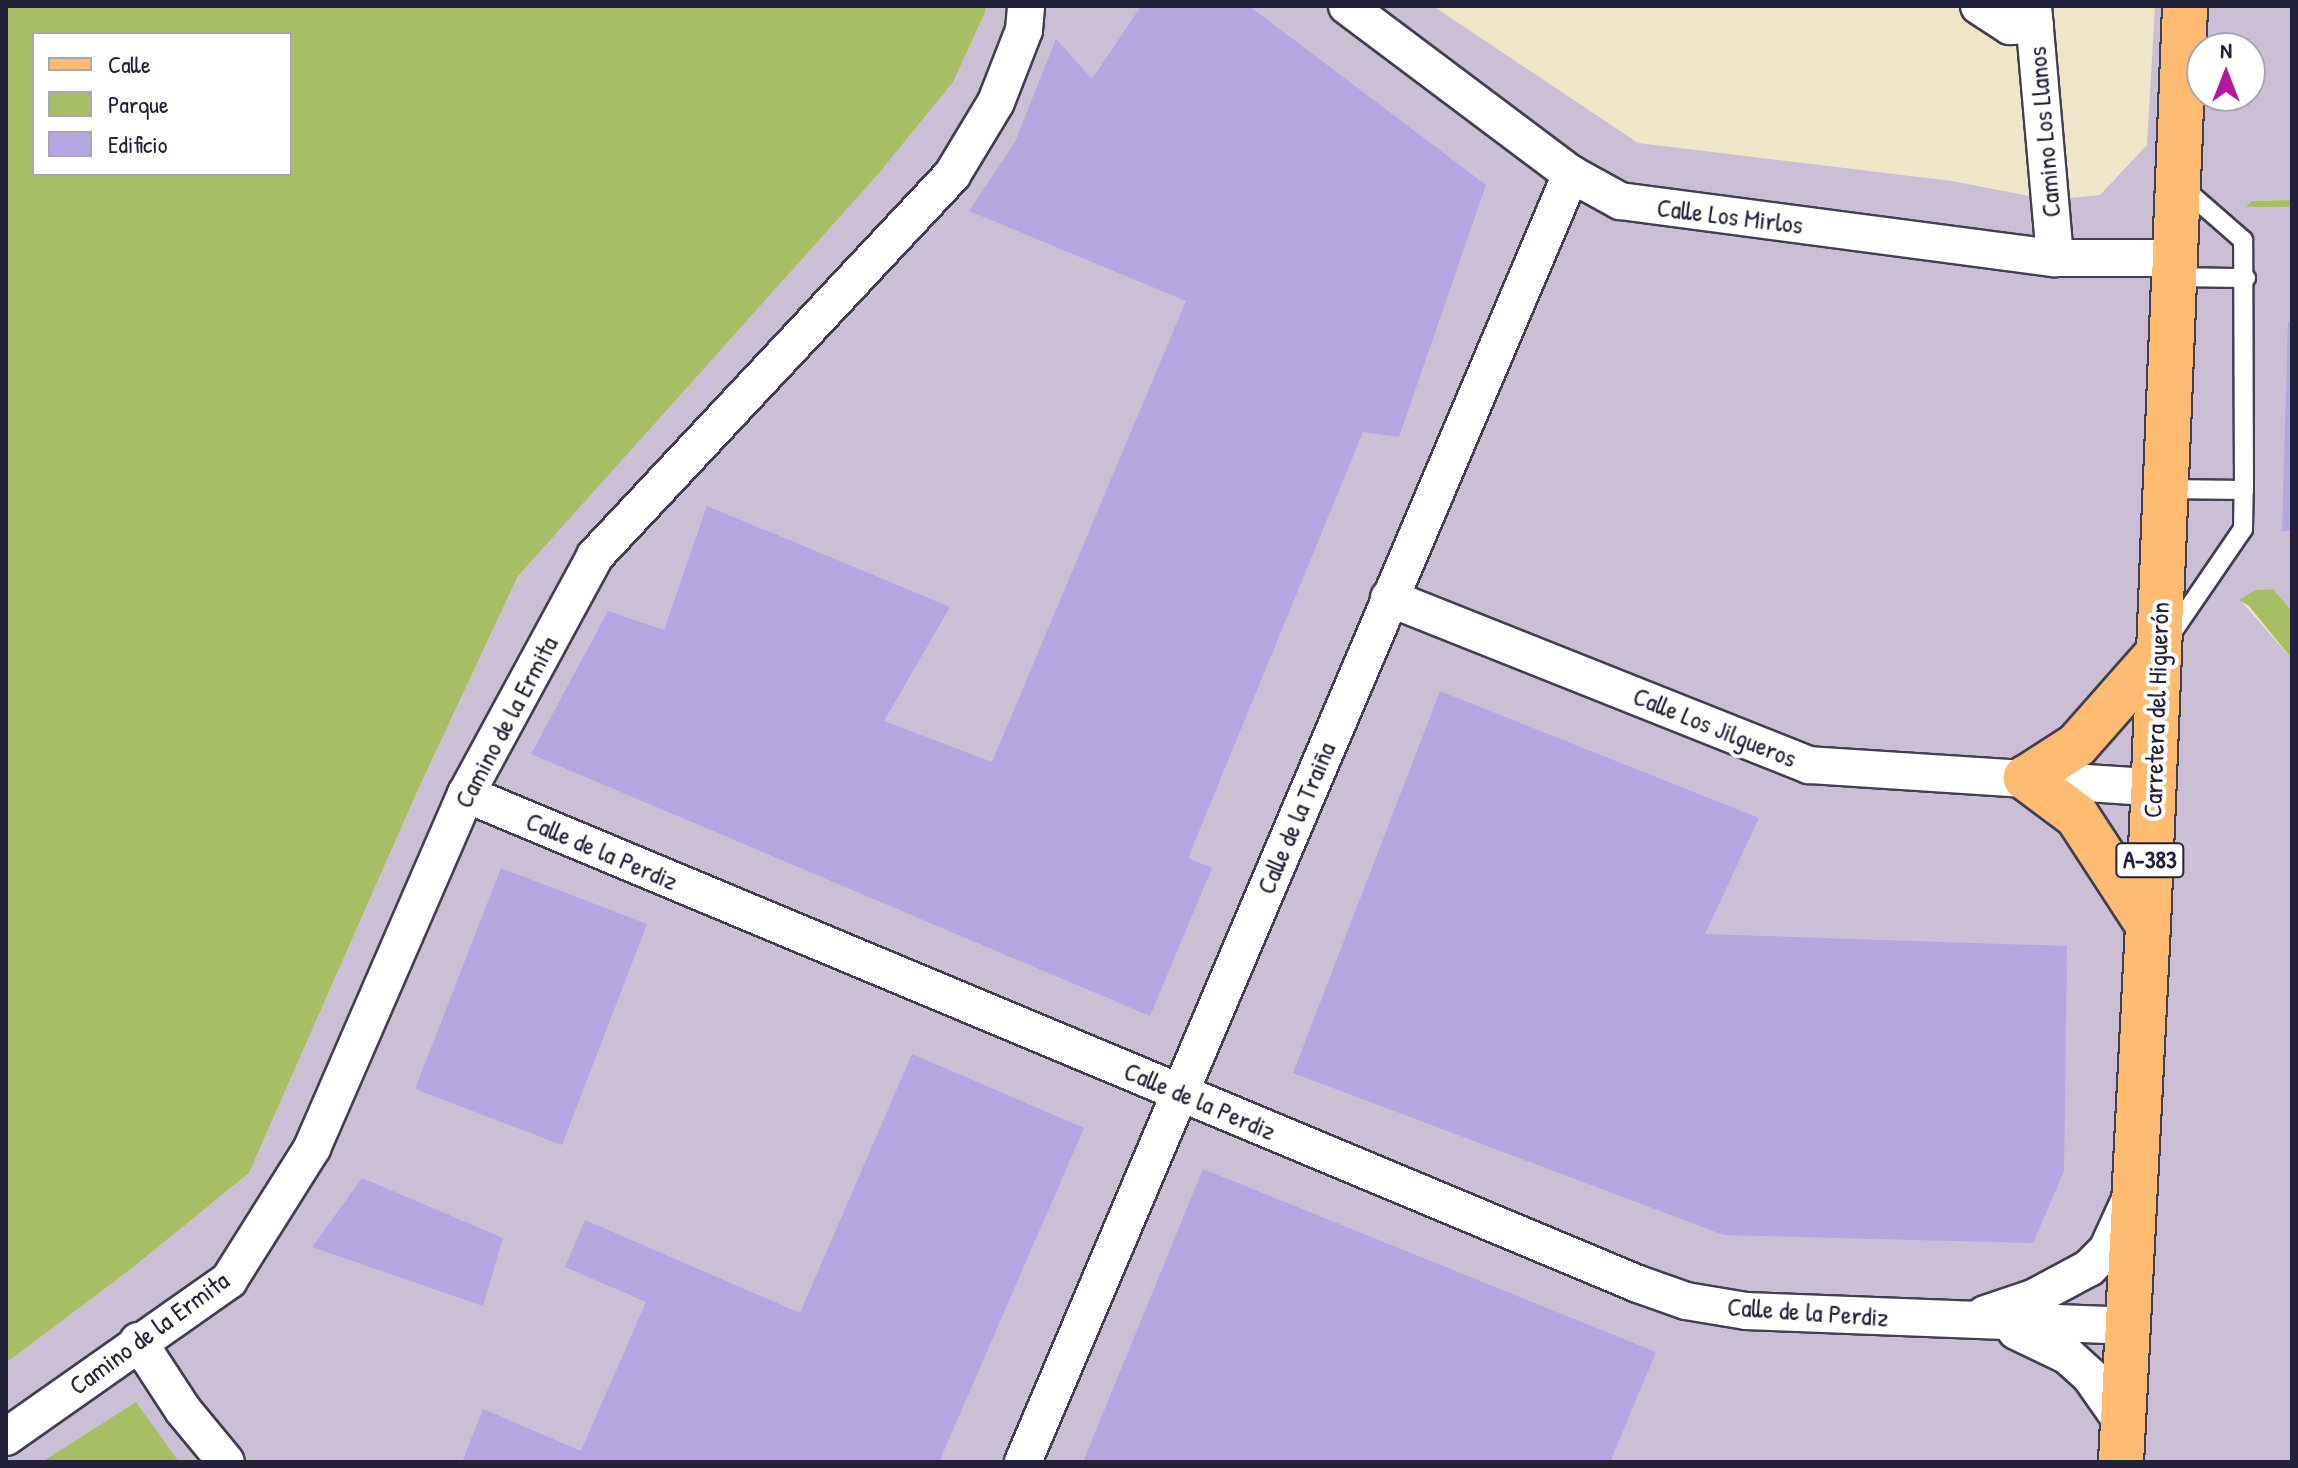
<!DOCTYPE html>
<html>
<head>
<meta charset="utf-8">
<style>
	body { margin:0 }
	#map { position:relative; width:2298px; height:1468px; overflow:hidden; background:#efe5c9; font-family:"Patrick Hand",sans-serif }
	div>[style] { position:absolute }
	.industrial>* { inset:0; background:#cbbfd5 }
	.green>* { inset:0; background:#a7be64 }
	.building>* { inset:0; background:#b4a6e0 }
	.roads { filter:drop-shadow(2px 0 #413f50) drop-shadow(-2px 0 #413f50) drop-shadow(0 2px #413f50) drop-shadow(0 -2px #413f50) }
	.service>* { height:18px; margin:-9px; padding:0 9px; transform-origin:9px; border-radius:9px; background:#fff }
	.minor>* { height:36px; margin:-18px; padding:0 18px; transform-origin:18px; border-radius:18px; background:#fff }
	.primary>* { height:44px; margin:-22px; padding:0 22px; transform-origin:22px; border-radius:22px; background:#ffbb71 }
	span { translate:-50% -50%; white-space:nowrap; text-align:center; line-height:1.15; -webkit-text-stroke:8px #fff; paint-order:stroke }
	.shield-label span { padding:2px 6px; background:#fff; border:2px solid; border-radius:6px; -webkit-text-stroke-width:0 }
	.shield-label { font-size:24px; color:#22223b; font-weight:700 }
	.street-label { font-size:26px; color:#22223b }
	.frame { position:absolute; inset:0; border:8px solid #22223b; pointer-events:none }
	.legend { position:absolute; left:32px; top:32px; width:260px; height:144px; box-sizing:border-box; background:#fff; border:2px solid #a7a7b1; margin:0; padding:10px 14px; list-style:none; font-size:24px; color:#22223b }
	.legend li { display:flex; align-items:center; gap:16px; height:40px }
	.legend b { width:40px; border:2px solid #a7a7b1 }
	.north { position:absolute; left:2186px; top:32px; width:80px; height:80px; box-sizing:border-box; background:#fff; border:2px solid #a7a7b1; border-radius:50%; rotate:0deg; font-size:22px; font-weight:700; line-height:32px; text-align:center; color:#22223b }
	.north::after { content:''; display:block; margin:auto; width:28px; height:36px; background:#b5179e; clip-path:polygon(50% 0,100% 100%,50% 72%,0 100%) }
</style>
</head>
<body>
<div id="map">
	<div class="industrial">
		<div style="clip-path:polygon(evenodd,985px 6px,1433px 6px,1638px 143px,1952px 181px,2050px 200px,2100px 195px,2147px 145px,2155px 6px,2292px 6px,2292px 200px,2251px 201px,2246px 207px,2292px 207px,2292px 611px,2273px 589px,2255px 590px,2240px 600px,2292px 659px,2292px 1462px,6px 1462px,6px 1363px,131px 1269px,249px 1173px,417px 792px,518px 576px,985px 13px,985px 6px,2202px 48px,2250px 48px,2250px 96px,2202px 96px,2202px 48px)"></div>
	</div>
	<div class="green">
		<div style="clip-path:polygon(evenodd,6px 6px,985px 6px,985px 12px,953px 82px,879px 173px,518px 576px,417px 792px,249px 1173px,131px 1269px,6px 1363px,6px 6px,34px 34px,290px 34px,290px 174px,34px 174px,34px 34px)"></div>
		<div style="clip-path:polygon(2292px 200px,2292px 207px,2246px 207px,2251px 201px)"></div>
		<div style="clip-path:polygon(2273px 589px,2292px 611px,2292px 659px,2249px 606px,2239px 600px,2255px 590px)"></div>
		<div style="clip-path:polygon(136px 1402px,179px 1462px,42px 1462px)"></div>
	</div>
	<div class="building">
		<div style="clip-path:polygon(1141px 6px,1249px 6px,1486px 185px,1399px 437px,1363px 432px,1188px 858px,1212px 868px,1150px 1016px,531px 754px,608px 611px,664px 630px,707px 506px,950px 607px,884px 721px,992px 762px,1186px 301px,969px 211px,1015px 142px,1056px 39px,1092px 79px)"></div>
		<div style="clip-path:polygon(2288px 322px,2292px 322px,2292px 531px,2282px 531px)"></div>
		<div style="clip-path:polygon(1440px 691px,1759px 818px,1705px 934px,2067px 946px,2064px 1171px,2033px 1243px,1724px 1235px,1293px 1073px)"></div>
		<div style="clip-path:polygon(501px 868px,647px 924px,562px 1145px,415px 1089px)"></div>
		<div style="clip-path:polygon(912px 1054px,1084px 1128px,939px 1462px,462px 1462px,483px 1409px,581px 1451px,646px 1302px,565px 1267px,585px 1220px,800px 1313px)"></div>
		<div style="clip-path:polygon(1203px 1169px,1656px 1352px,1610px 1462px,1083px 1462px)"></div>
		<div style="clip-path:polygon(362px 1178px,503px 1238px,483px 1306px,312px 1247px)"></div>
	</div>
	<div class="roads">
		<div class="service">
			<div style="left:2173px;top:277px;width:73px;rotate:0.8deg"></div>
			<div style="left:2165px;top:489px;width:79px;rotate:0.7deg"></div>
			<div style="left:2169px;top:637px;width:131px;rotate:-55.6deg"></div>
			<div style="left:2243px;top:529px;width:39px;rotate:-89deg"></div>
			<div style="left:2244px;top:490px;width:250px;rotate:-90.2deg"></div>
			<div style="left:2243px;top:240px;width:82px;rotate:-138.9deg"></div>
		</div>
		<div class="minor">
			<div style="left:1347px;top:6px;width:280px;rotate:36.9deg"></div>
			<div style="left:1571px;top:174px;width:56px;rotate:28.9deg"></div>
			<div style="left:1620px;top:201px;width:439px;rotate:7.5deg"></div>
			<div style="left:2055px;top:258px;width:119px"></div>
			<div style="left:1979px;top:6px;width:37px;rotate:33deg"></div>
			<div style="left:2010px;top:26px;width:25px;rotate:-2deg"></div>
			<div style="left:2033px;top:6px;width:253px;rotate:85deg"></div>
			<div style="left:1389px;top:598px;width:452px;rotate:21.7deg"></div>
			<div style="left:1809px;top:765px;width:345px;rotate:3.7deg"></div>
			<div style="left:466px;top:794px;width:1270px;rotate:22.69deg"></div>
			<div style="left:1638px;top:1284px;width:51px;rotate:19.5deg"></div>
			<div style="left:1686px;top:1301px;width:61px;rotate:9.5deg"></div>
			<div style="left:1746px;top:1311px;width:382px;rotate:2.2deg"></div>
			<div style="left:1985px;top:1314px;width:51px;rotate:-18.4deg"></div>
			<div style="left:2033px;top:1298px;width:64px;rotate:-28.2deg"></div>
			<div style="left:2089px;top:1268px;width:25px;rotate:-45deg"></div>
			<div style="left:2107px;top:1250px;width:53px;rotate:-65.4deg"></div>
			<div style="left:2016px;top:1331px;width:58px;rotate:25.7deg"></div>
			<div style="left:2068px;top:1356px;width:30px;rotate:42deg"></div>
			<div style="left:2090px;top:1376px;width:57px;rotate:54.9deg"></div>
			<div style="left:138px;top:1341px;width:82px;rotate:56.9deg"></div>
			<div style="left:183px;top:1410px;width:67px;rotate:50.4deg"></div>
			<div style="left:6px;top:1437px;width:273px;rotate:-35.1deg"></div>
			<div style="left:229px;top:1280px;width:156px;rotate:-57.8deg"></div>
			<div style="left:312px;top:1148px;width:386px;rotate:-66.5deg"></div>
			<div style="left:466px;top:794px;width:271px;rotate:-61.5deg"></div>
			<div style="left:595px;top:556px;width:522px;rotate:-46.86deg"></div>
			<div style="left:952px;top:175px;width:85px;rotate:-58.9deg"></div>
			<div style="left:996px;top:102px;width:77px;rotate:-68.7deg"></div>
			<div style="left:1024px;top:30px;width:24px;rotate:-85deg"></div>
			<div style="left:1023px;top:1462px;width:1400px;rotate:-66.95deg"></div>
		</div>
		<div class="primary">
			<div style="left:2148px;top:925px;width:130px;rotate:-123.1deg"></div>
			<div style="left:2077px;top:816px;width:64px;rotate:-143.3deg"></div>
			<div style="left:2026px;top:778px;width:61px;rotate:-32.9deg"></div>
			<div style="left:2077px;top:745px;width:123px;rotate:-48.6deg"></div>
			<div style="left:2121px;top:1462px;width:538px;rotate:-87.12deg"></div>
			<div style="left:2148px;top:925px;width:920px;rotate:-87.69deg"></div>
		</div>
	</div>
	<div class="shield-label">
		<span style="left:2150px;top:860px">A-383</span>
	</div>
	<div class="street-label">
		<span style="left:2044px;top:132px;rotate:-95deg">Camino Los Llanos</span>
		<span style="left:1730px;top:216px;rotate:7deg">Calle Los Mirlos</span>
		<span style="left:2156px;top:710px;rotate:-88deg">Carretera del Higuerón</span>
		<span style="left:506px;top:722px;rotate:-62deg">Camino de la Ermita</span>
		<span style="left:1715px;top:727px;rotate:22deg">Calle Los Jilgueros</span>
		<span style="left:1296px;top:818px;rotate:-67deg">Calle de la Traiña</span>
		<span style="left:602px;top:851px;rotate:23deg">Calle de la Perdiz</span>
		<span style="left:1200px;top:1101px;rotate:23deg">Calle de la Perdiz</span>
		<span style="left:1808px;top:1312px;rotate:4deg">Calle de la Perdiz</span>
		<span style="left:149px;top:1333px;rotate:-36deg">Camino de la Ermita</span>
	</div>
	<div class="frame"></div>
	<ul class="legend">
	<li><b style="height:10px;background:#ffbb71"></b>Calle</li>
	<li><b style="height:22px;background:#a7be64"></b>Parque</li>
	<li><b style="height:22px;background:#b4a6e0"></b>Edificio</li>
	</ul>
	<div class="north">N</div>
</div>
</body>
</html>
